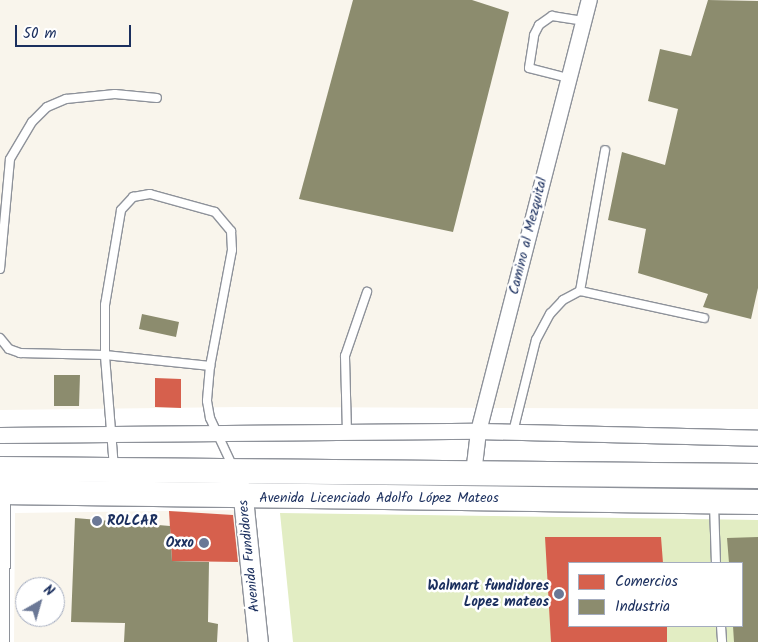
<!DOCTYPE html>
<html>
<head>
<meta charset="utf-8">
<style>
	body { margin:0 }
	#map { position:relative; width:758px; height:642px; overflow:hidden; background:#fff; font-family:Kalam,sans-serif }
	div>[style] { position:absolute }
	.built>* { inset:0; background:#f9f5ec }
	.green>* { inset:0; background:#e2edc3 }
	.shops>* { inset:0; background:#d6604d }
	.industry>* { inset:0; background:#8c8c6e }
	.roads { filter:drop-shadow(1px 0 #8e929a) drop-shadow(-1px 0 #8e929a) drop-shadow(0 1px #8e929a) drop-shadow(0 -1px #8e929a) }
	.service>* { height:8px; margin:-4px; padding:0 4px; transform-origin:4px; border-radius:4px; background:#fff }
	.minor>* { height:15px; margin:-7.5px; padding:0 7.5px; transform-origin:7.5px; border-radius:7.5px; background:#fff }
	.tertiary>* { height:19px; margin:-9.5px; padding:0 9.5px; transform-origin:9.5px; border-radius:9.5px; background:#fff }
	.primary>* { height:24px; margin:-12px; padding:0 12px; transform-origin:12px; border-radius:12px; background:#fff }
	.dots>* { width:14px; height:14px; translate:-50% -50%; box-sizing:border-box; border:2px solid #fff; border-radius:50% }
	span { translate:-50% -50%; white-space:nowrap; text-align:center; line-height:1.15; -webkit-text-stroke:5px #fff; paint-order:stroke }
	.street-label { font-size:14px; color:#1b2f5e }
	.poi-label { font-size:14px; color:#1b2f5e; font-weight:700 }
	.left { translate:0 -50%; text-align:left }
	.right { translate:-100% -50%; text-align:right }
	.legend { position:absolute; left:568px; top:562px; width:175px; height:65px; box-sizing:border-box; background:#fff; border:1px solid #a4acbf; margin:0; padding:6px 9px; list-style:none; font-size:15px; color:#1b2f5e }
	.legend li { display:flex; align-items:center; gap:10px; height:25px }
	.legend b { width:25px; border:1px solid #a4acbf }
	.north { position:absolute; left:15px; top:577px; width:50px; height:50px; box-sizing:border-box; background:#fff; border:1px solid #a4acbf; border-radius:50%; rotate:38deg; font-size:14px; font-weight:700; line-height:20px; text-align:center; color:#1b2f5e }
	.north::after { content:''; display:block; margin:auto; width:18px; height:22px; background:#6b7896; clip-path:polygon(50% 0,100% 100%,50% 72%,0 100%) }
	.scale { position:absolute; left:15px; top:25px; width:116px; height:22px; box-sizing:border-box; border:2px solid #1b2f5e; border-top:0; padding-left:6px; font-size:15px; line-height:18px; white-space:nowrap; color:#1b2f5e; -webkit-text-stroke:4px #fff; paint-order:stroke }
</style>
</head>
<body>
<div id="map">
	<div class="built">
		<div style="clip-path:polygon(0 0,758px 0,758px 409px,241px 407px,0 410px)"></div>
		<div style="clip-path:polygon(evenodd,241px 510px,251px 642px,14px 642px,15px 513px,241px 510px,25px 587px,55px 587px,55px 617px,25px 617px,25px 587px)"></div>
	</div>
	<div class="green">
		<div style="clip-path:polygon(evenodd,280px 513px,758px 520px,758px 642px,293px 642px,280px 513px,569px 563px,742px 563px,742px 626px,569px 626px,569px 563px)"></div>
	</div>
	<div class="shops">
		<div style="clip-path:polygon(155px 378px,181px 379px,181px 408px,155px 407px)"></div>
		<div style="clip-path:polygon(169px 511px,233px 515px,238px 562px,172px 561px)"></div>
		<div style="clip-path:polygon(545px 537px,661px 537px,663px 563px,569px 563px,569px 626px,667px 626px,667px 642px,551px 642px)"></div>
	</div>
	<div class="industry">
		<div style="clip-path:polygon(353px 0,472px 0,509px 12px,453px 232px,299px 199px)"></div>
		<div style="clip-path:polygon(708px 0,758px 1px,758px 288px,751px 319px,703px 307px,708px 294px,638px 273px,646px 229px,608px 220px,622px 152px,665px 165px,678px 109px,648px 101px,660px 49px,691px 56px)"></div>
		<div style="clip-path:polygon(142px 314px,179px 322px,176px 337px,139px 329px)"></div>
		<div style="clip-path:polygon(54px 375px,80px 375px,79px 406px,54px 406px)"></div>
		<div style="clip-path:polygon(75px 518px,170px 526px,172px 561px,209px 562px,208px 622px,218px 624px,217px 642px,124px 642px,125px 623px,71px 622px)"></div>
		<div style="clip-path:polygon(758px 537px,758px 642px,734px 642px,733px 626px,742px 626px,742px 563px,729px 563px,727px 538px)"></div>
	</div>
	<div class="roads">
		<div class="service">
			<div style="left:568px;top:78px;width:40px;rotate:-165.6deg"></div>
			<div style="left:529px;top:68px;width:33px;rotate:-81deg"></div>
			<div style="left:534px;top:35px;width:11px;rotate:-63deg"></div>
			<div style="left:539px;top:25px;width:16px;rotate:-35deg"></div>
			<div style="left:552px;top:16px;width:33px;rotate:9deg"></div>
			<div style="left:0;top:269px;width:110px;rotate:-84.8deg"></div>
			<div style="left:10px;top:159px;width:43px;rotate:-59.3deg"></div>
			<div style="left:32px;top:122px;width:21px;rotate:-45deg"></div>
			<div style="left:47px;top:107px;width:21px;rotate:-23deg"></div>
			<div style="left:66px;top:99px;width:49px;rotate:-5.8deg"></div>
			<div style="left:115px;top:94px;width:42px;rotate:5.4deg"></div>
			<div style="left:580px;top:291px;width:143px;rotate:-79.9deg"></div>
			<div style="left:0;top:338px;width:14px;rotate:51deg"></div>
			<div style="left:9px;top:349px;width:12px;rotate:20deg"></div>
			<div style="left:20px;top:353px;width:85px;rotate:1.3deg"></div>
			<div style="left:105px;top:355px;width:106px;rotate:6deg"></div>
			<div style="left:513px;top:432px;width:95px;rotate:-76deg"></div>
			<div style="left:536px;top:340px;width:30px;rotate:-62deg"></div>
			<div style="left:550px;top:314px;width:19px;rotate:-47deg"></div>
			<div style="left:563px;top:300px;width:19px;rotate:-28deg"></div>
			<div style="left:580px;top:291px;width:127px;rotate:12.3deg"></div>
			<div style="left:347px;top:433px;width:77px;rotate:-91.5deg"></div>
			<div style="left:345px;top:356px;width:68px;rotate:-71deg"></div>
			<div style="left:114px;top:468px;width:113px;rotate:-94.6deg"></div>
			<div style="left:105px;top:355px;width:50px;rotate:-90deg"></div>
			<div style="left:105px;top:305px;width:96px;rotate:-80.4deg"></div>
			<div style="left:121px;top:210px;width:18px;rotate:-47deg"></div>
			<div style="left:133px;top:197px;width:17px;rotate:-10deg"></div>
			<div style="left:150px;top:194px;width:67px;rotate:15.5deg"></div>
			<div style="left:215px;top:212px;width:25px;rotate:50deg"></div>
			<div style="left:231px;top:231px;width:19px;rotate:87deg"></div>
			<div style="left:232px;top:250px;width:118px;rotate:100.7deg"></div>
			<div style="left:210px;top:366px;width:35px;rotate:95deg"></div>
			<div style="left:207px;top:401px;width:17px;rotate:80deg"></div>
			<div style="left:210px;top:418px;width:54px;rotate:64.9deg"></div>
			<div style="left:714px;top:504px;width:59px;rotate:88.1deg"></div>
			<div style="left:721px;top:626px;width:16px;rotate:86deg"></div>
		</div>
		<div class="minor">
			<div style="left:0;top:435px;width:478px;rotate:-0.5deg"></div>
			<div style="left:478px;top:431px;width:280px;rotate:1.4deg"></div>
			<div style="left:473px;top:473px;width:42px;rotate:-83.2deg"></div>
			<div style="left:478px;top:431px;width:445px;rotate:-75.6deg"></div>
			<div style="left:1px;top:642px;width:150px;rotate:-89.6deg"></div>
		</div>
		<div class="tertiary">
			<div style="left:238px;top:482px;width:17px;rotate:73deg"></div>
			<div style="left:243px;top:498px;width:145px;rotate:84.1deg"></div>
		</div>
		<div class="primary">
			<div style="left:0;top:469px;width:758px;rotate:0.53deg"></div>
			<div style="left:0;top:492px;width:758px;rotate:0.76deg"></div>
		</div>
	</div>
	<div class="dots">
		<div style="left:97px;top:521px;background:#6b7896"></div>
		<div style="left:204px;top:543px;background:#6b7896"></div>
		<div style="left:559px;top:594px;background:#6b7896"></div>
	</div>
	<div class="street-label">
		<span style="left:528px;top:236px;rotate:-76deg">Camino al Mezquital</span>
		<span style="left:379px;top:498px">Avenida Licenciado Adolfo López Mateos</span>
		<span style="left:249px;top:556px;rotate:-96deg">Avenida Fundidores</span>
	</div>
	<div class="poi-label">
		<span class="left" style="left:107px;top:521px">ROLCAR</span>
		<span class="right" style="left:194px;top:543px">Oxxo</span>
		<span class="right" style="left:549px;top:594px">Walmart fundidores<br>Lopez mateos</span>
	</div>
	<ul class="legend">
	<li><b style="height:14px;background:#d6604d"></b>Comercios</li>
	<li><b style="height:14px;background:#8c8c6e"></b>Industria</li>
	</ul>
	<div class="north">N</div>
	<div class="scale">50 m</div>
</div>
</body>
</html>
